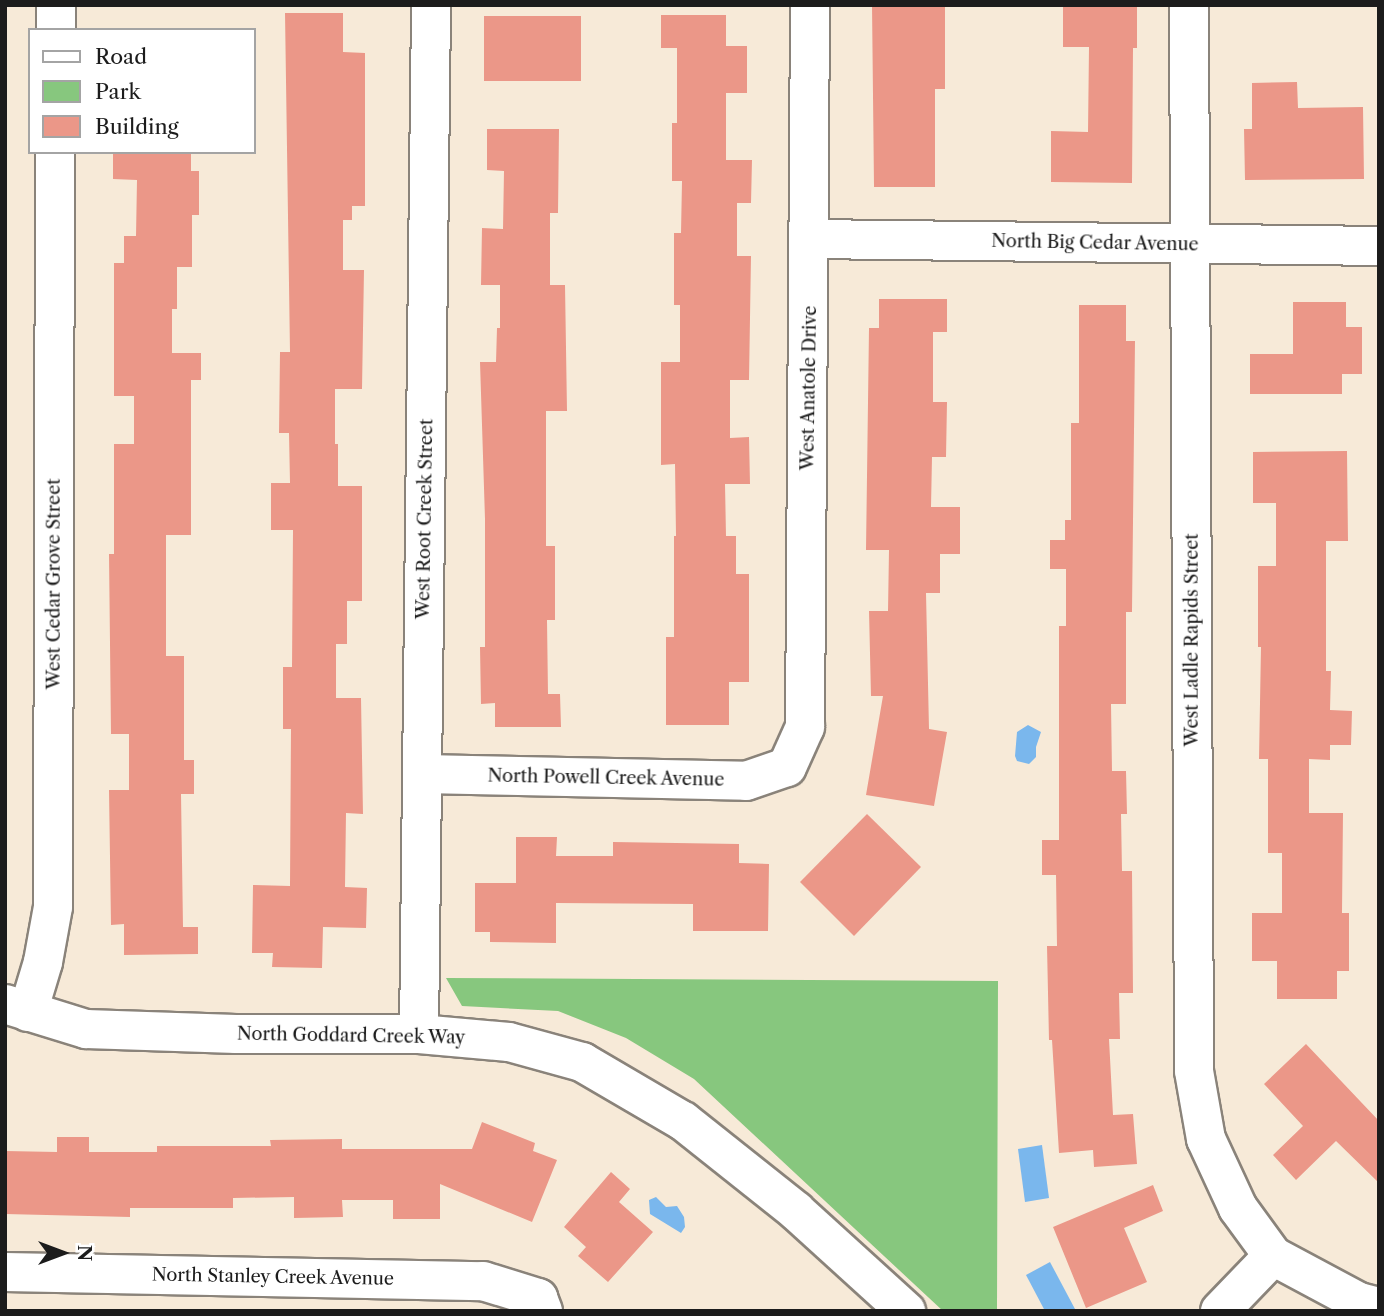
<!DOCTYPE html>
<html>
<head>
<meta charset="utf-8">
<style>
	body { margin:0 }
	#map { position:relative; width:1384px; height:1316px; overflow:hidden; background:#f7ead8; font-family:"Libre Caslon Text",serif }
	div>[style] { position:absolute }
	.green>* { inset:0; background:#87c77e }
	.water>* { inset:0; background:#7ab7ed }
	.building>* { inset:0; background:#eb9788 }
	.roads { filter:drop-shadow(2px 0 #8a837a) drop-shadow(-2px 0 #8a837a) drop-shadow(0 2px #8a837a) drop-shadow(0 -2px #8a837a) }
	.minor>* { height:38px; margin:-19px; padding:0 19px; transform-origin:19px; border-radius:19px; background:#fff }
	span { translate:-50% -50%; white-space:nowrap; text-align:center; line-height:1.15; -webkit-text-stroke:7px #fff; paint-order:stroke }
	.street-label { font-size:18px; color:#1c1c1c }
	.frame { position:absolute; inset:0; border:7px solid #1c1c1c; pointer-events:none }
	.legend { position:absolute; left:28px; top:28px; width:228px; height:126px; box-sizing:border-box; background:#fff; border:2px solid #a4a4a4; margin:0; padding:9px 12px; list-style:none; font-size:21px; color:#1c1c1c }
	.legend li { display:flex; align-items:center; gap:14px; height:35px }
	.legend b { width:35px; border:2px solid #a4a4a4 }
	.north { position:absolute; left:28px; top:1218px; width:70px; height:70px; -webkit-text-stroke:5px #fff; paint-order:stroke; rotate:90deg; font-size:19px; font-weight:700; line-height:28px; text-align:center; color:#1c1c1c }
	.north::after { content:''; display:block; margin:auto; width:24px; height:32px; background:#1c1c1c; clip-path:polygon(50% 0,100% 100%,50% 72%,0 100%) }
</style>
</head>
<body>
<div id="map">
	<div class="green">
		<div style="clip-path:polygon(446px 978px,998px 981px,997px 1311px,943px 1311px,694px 1079px,626px 1038px,558px 1011px,462px 1006px)"></div>
	</div>
	<div class="water">
		<div style="clip-path:polygon(1028px 725px,1041px 732px,1036px 747px,1036px 757px,1029px 764px,1017px 761px,1015px 756px,1017px 732px)"></div>
		<div style="clip-path:polygon(1042px 1145px,1049px 1198px,1025px 1202px,1018px 1149px)"></div>
		<div style="clip-path:polygon(656px 1197px,666px 1207px,677px 1206px,684px 1217px,685px 1227px,681px 1233px,650px 1214px,649px 1200px)"></div>
		<div style="clip-path:polygon(1050px 1262px,1075px 1309px,1072px 1311px,1045px 1311px,1026px 1275px)"></div>
	</div>
	<div class="building">
		<div style="clip-path:polygon(872px 5px,945px 5px,945px 89px,935px 89px,935px 187px,874px 187px)"></div>
		<div style="clip-path:polygon(1063px 5px,1137px 5px,1137px 48px,1133px 48px,1132px 183px,1051px 182px,1051px 131px,1088px 132px,1089px 47px,1063px 47px)"></div>
		<div style="clip-path:polygon(285px 13px,343px 13px,343px 52px,365px 53px,365px 206px,352px 206px,352px 220px,343px 220px,343px 270px,364px 270px,362px 389px,335px 389px,335px 444px,338px 444px,338px 486px,362px 486px,362px 601px,347px 601px,347px 644px,336px 644px,336px 698px,361px 698px,363px 814px,346px 813px,345px 887px,367px 888px,366px 928px,323px 927px,322px 968px,272px 967px,273px 953px,252px 953px,253px 885px,290px 886px,291px 729px,283px 729px,283px 667px,292px 667px,293px 530px,271px 530px,271px 483px,290px 483px,289px 433px,279px 433px,280px 352px,290px 352px)"></div>
		<div style="clip-path:polygon(661px 15px,726px 15px,726px 46px,747px 46px,747px 93px,726px 93px,726px 160px,752px 160px,751px 203px,737px 203px,737px 256px,751px 256px,749px 380px,730px 380px,730px 438px,749px 437px,750px 484px,725px 484px,726px 536px,736px 536px,736px 574px,749px 574px,749px 682px,729px 682px,729px 725px,666px 725px,666px 637px,674px 637px,674px 536px,676px 536px,675px 464px,661px 465px,661px 362px,680px 362px,680px 305px,674px 305px,674px 233px,681px 233px,682px 181px,672px 181px,672px 123px,677px 123px,677px 48px,661px 48px)"></div>
		<div style="clip-path:polygon(484px 16px,581px 16px,581px 81px,484px 81px)"></div>
		<div style="clip-path:polygon(1297px 82px,1298px 108px,1363px 107px,1364px 179px,1245px 180px,1244px 129px,1252px 129px,1252px 83px)"></div>
		<div style="clip-path:polygon(487px 129px,559px 129px,558px 213px,550px 213px,550px 285px,565px 285px,567px 411px,546px 411px,546px 546px,555px 546px,555px 620px,547px 620px,548px 694px,560px 694px,561px 727px,495px 727px,495px 703px,481px 704px,480px 647px,485px 647px,485px 519px,480px 362px,496px 362px,497px 328px,500px 328px,500px 285px,481px 285px,482px 228px,503px 229px,504px 171px,487px 170px)"></div>
		<div style="clip-path:polygon(113px 152px,191px 152px,191px 171px,199px 171px,199px 215px,192px 215px,192px 267px,177px 267px,177px 309px,172px 309px,172px 353px,201px 353px,201px 380px,191px 380px,191px 535px,166px 535px,166px 656px,184px 656px,184px 760px,194px 760px,194px 794px,181px 794px,183px 927px,198px 927px,198px 954px,124px 955px,124px 924px,111px 925px,109px 790px,129px 790px,129px 734px,111px 734px,109px 554px,114px 554px,114px 444px,134px 444px,134px 396px,114px 396px,114px 263px,124px 263px,124px 236px,136px 236px,137px 180px,113px 179px)"></div>
		<div style="clip-path:polygon(879px 299px,947px 299px,947px 332px,933px 332px,933px 402px,947px 402px,946px 457px,932px 457px,931px 507px,960px 507px,960px 554px,940px 554px,940px 593px,926px 593px,929px 729px,947px 732px,934px 806px,866px 795px,883px 696px,871px 696px,869px 611px,888px 611px,889px 550px,866px 550px,869px 328px,879px 328px)"></div>
		<div style="clip-path:polygon(1293px 302px,1346px 302px,1346px 327px,1362px 327px,1362px 374px,1342px 374px,1342px 394px,1250px 394px,1250px 354px,1293px 354px)"></div>
		<div style="clip-path:polygon(1079px 305px,1126px 305px,1126px 341px,1135px 341px,1132px 612px,1126px 612px,1126px 704px,1111px 704px,1112px 771px,1126px 771px,1127px 814px,1121px 814px,1122px 871px,1132px 871px,1133px 993px,1119px 993px,1120px 1039px,1109px 1039px,1113px 1115px,1133px 1114px,1137px 1164px,1094px 1167px,1093px 1150px,1059px 1153px,1052px 1040px,1049px 1040px,1047px 946px,1057px 946px,1056px 875px,1042px 875px,1042px 840px,1059px 840px,1059px 626px,1066px 626px,1066px 569px,1050px 569px,1050px 540px,1065px 540px,1065px 520px,1071px 520px,1071px 423px,1079px 423px)"></div>
		<div style="clip-path:polygon(1347px 451px,1348px 541px,1326px 541px,1326px 671px,1331px 671px,1330px 710px,1352px 711px,1351px 745px,1330px 745px,1330px 760px,1309px 759px,1309px 813px,1343px 813px,1342px 913px,1349px 913px,1349px 971px,1337px 971px,1337px 999px,1277px 999px,1277px 961px,1252px 961px,1252px 913px,1282px 913px,1282px 853px,1268px 853px,1268px 759px,1259px 759px,1261px 647px,1258px 647px,1258px 566px,1276px 566px,1276px 503px,1253px 503px,1253px 452px)"></div>
		<div style="clip-path:polygon(867px 814px,921px 867px,854px 936px,800px 882px)"></div>
		<div style="clip-path:polygon(516px 837px,557px 837px,556px 856px,613px 856px,613px 842px,739px 844px,739px 863px,769px 864px,768px 931px,693px 931px,693px 904px,556px 903px,556px 943px,490px 942px,490px 932px,475px 932px,475px 883px,516px 883px)"></div>
		<div style="clip-path:polygon(1306px 1044px,1379px 1121px,1379px 1183px,1336px 1141px,1296px 1180px,1273px 1155px,1303px 1126px,1264px 1084px)"></div>
		<div style="clip-path:polygon(482px 1122px,535px 1143px,533px 1151px,557px 1160px,532px 1222px,440px 1184px,440px 1219px,393px 1219px,393px 1200px,342px 1200px,343px 1217px,294px 1218px,294px 1197px,233px 1198px,233px 1208px,130px 1208px,130px 1217px,5px 1214px,5px 1151px,57px 1152px,57px 1137px,89px 1137px,89px 1152px,157px 1152px,157px 1146px,271px 1146px,270px 1140px,342px 1139px,342px 1149px,472px 1149px)"></div>
		<div style="clip-path:polygon(611px 1172px,630px 1189px,619px 1202px,653px 1232px,608px 1282px,578px 1256px,586px 1247px,564px 1227px)"></div>
		<div style="clip-path:polygon(1153px 1185px,1163px 1211px,1124px 1228px,1147px 1282px,1086px 1308px,1053px 1227px)"></div>
	</div>
	<div class="roads">
		<div class="minor">
			<div style="left:1189px;top:5px;width:1066px;rotate:89.73deg"></div>
			<div style="left:1194px;top:1071px;width:69px;rotate:80deg"></div>
			<div style="left:1206px;top:1139px;width:76px;rotate:65.1deg"></div>
			<div style="left:1238px;top:1208px;width:59px;rotate:53.9deg"></div>
			<div style="left:1273px;top:1256px;width:98px;rotate:28.1deg"></div>
			<div style="left:1359px;top:1302px;width:21px;rotate:14deg"></div>
			<div style="left:56px;top:30px;width:25px;rotate:-90deg"></div>
			<div style="left:810px;top:239px;width:569px;rotate:0.7deg"></div>
			<div style="left:423px;top:774px;width:323px;rotate:1.2deg"></div>
			<div style="left:746px;top:781px;width:43px;rotate:-18.9deg"></div>
			<div style="left:787px;top:767px;width:44px;rotate:-65.8deg"></div>
			<div style="left:805px;top:727px;width:722px;rotate:-89.6deg"></div>
			<div style="left:5px;top:1004px;width:85px;rotate:17.2deg"></div>
			<div style="left:86px;top:1029px;width:150px;rotate:1.9deg"></div>
			<div style="left:236px;top:1034px;width:183px"></div>
			<div style="left:419px;top:1034px;width:90px;rotate:5.1deg"></div>
			<div style="left:509px;top:1042px;width:76px;rotate:15.3deg"></div>
			<div style="left:582px;top:1062px;width:117px;rotate:30.3deg"></div>
			<div style="left:683px;top:1121px;width:144px;rotate:38.5deg"></div>
			<div style="left:796px;top:1211px;width:149px;rotate:42.3deg"></div>
			<div style="left:28px;top:1012px;width:52px;rotate:-73.3deg"></div>
			<div style="left:43px;top:962px;width:56px;rotate:-79.7deg"></div>
			<div style="left:53px;top:907px;width:755px;rotate:-89.85deg"></div>
			<div style="left:419px;top:1034px;width:1029px;rotate:-89.33deg"></div>
			<div style="left:5px;top:1272px;width:478px;rotate:1.1deg"></div>
			<div style="left:483px;top:1281px;width:58px;rotate:17.2deg"></div>
			<div style="left:538px;top:1298px;width:14px;rotate:69deg"></div>
			<div style="left:1220px;top:1311px;width:76px;rotate:-46.1deg"></div>
		</div>
	</div>
	<div class="street-label">
		<span style="left:1095px;top:243px;rotate:1deg">North Big Cedar Avenue</span>
		<span style="left:809px;top:388px;rotate:-89deg">West Anatole Drive</span>
		<span style="left:425px;top:519px;rotate:-89deg">West Root Creek Street</span>
		<span style="left:54px;top:584px;rotate:-90deg">West Cedar Grove Street</span>
		<span style="left:1192px;top:640px;rotate:-90deg">West Ladle Rapids Street</span>
		<span style="left:606px;top:778px;rotate:1deg">North Powell Creek Avenue</span>
		<span style="left:351px;top:1036px;rotate:1deg">North Goddard Creek Way</span>
		<span style="left:273px;top:1277px;rotate:1deg">North Stanley Creek Avenue</span>
	</div>
	<div class="frame"></div>
	<ul class="legend">
	<li><b style="height:9px;background:#fff"></b>Road</li>
	<li><b style="height:19px;background:#87c77e"></b>Park</li>
	<li><b style="height:19px;background:#eb9788"></b>Building</li>
	</ul>
	<div class="north">N</div>
</div>
</body>
</html>
